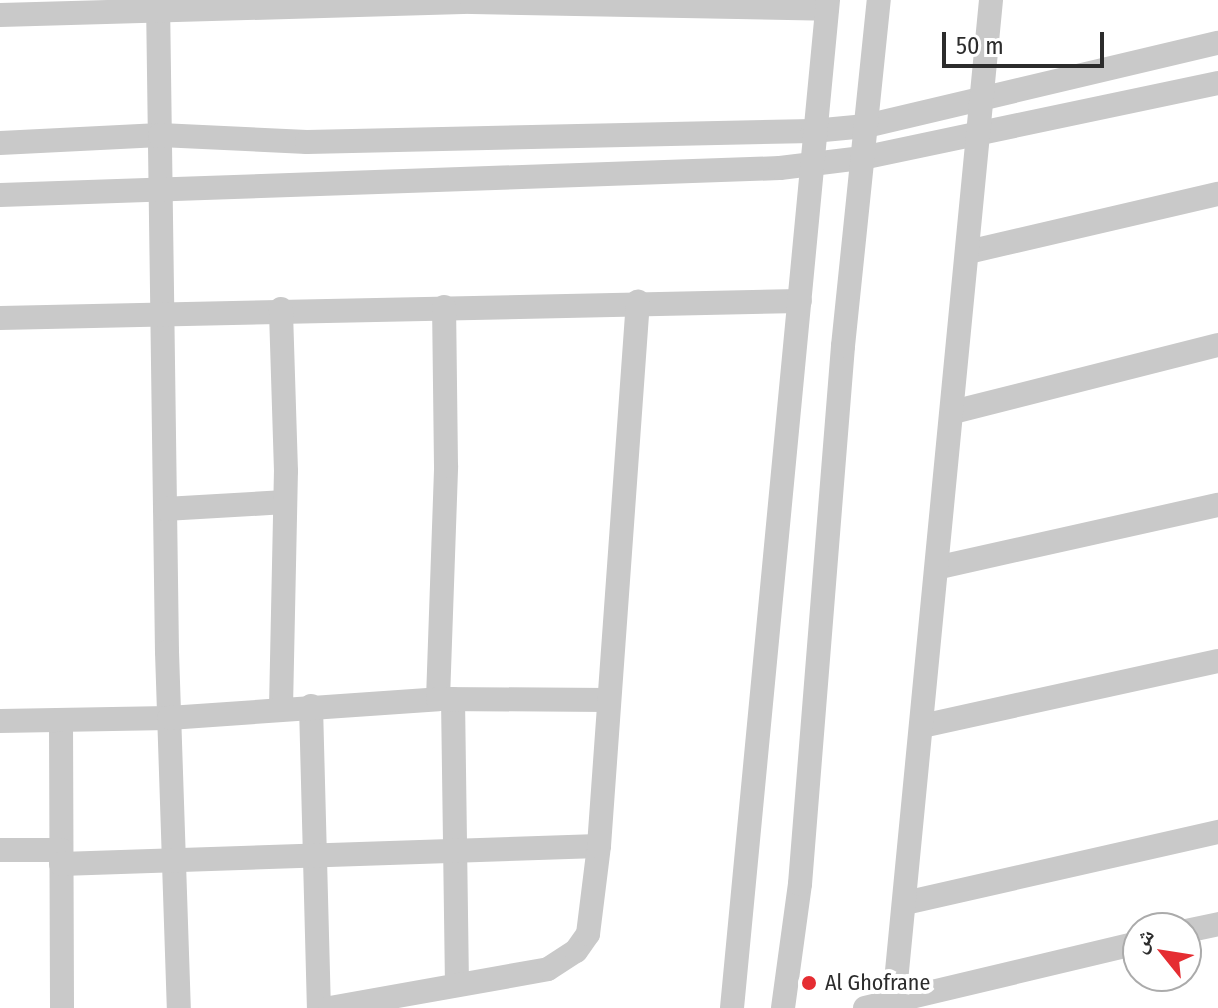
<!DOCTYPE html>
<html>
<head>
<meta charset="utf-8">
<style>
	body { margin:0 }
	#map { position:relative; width:1218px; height:1008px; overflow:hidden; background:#fff; font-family:"Fira Sans Condensed","Noto Naskh Arabic",sans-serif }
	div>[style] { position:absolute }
	.minor>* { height:24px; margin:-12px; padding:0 12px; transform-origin:12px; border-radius:12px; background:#c9c9c9 }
	.dots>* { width:22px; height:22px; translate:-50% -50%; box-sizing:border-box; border:4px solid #fff; border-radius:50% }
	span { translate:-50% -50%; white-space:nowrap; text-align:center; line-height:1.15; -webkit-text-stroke:8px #fff; paint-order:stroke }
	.poi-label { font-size:22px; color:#2c2c2c }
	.left { translate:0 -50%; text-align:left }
	.north { position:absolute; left:1122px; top:912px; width:80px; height:80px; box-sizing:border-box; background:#fff; border:2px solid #ababab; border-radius:50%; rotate:300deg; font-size:22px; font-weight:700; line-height:32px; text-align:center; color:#2c2c2c }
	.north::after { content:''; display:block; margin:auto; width:28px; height:36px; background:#e52d32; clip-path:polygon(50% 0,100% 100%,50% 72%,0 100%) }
	.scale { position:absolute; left:942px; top:32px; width:162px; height:36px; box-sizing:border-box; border:4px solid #2c2c2c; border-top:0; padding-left:10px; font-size:24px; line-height:28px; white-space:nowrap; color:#2c2c2c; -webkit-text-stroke:6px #fff; paint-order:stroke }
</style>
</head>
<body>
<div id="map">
	<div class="minor">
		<div style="left:158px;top:0;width:652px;rotate:89.21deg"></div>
		<div style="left:167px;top:652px;width:356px;rotate:88.1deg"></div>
		<div style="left:0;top:15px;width:472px;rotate:-1.6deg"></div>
		<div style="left:472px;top:2px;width:355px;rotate:1.1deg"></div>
		<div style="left:0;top:143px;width:160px;rotate:-2.9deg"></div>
		<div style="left:160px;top:135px;width:147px;rotate:2.7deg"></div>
		<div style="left:307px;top:142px;width:506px;rotate:-1.25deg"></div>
		<div style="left:813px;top:131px;width:53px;rotate:-5.4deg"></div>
		<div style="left:866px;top:126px;width:362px;rotate:-13.3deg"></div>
		<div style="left:0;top:195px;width:780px;rotate:-1.98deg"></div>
		<div style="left:780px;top:168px;width:83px;rotate:-7deg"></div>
		<div style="left:862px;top:158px;width:364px;rotate:-11.9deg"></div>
		<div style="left:968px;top:252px;width:257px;rotate:-13.1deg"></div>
		<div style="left:0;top:318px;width:800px;rotate:-1.22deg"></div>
		<div style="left:953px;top:412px;width:273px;rotate:-14.2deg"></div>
		<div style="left:165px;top:509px;width:120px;rotate:-3.3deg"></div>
		<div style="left:940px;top:567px;width:285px;rotate:-12.6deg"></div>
		<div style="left:438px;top:699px;width:233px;rotate:-88deg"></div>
		<div style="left:446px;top:466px;width:159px;rotate:-90.7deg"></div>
		<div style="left:453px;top:699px;width:286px;rotate:89.2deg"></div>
		<div style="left:311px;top:706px;width:302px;rotate:88.5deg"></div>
		<div style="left:281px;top:708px;width:237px;rotate:-88.8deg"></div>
		<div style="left:286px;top:471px;width:162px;rotate:-91.8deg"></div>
		<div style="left:61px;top:720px;width:288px;rotate:89.8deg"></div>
		<div style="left:0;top:721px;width:169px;rotate:-1deg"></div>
		<div style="left:169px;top:718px;width:270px;rotate:-4deg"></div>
		<div style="left:438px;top:699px;width:170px;rotate:0.3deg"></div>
		<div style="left:922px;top:726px;width:303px;rotate:-12.4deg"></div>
		<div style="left:0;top:850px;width:61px"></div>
		<div style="left:61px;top:864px;width:538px;rotate:-1.92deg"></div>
		<div style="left:905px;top:903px;width:321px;rotate:-12.8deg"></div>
		<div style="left:1186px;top:931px;width:33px;rotate:-12deg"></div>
		<div style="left:894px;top:1002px;width:1007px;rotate:-84.47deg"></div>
		<div style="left:330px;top:1008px;width:221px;rotate:-10.1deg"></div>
		<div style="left:548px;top:969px;width:33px;rotate:-33deg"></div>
		<div style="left:576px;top:951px;width:21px;rotate:-55deg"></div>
		<div style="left:588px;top:934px;width:89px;rotate:-82.9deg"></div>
		<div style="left:599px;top:846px;width:546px;rotate:-85.91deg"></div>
		<div style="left:732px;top:1008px;width:1013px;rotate:-84.56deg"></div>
		<div style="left:783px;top:1008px;width:125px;rotate:-82.2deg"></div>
		<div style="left:800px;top:884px;width:540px;rotate:-85.43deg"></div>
		<div style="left:843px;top:346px;width:348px;rotate:-84.1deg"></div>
		<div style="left:865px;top:1008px;width:281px;rotate:-13.4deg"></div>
	</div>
	<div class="dots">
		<div style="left:809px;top:983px;background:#e52d32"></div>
	</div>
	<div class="poi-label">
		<span class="left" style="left:825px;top:983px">Al Ghofrane</span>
	</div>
	<div class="north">ش</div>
	<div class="scale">50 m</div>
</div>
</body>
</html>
